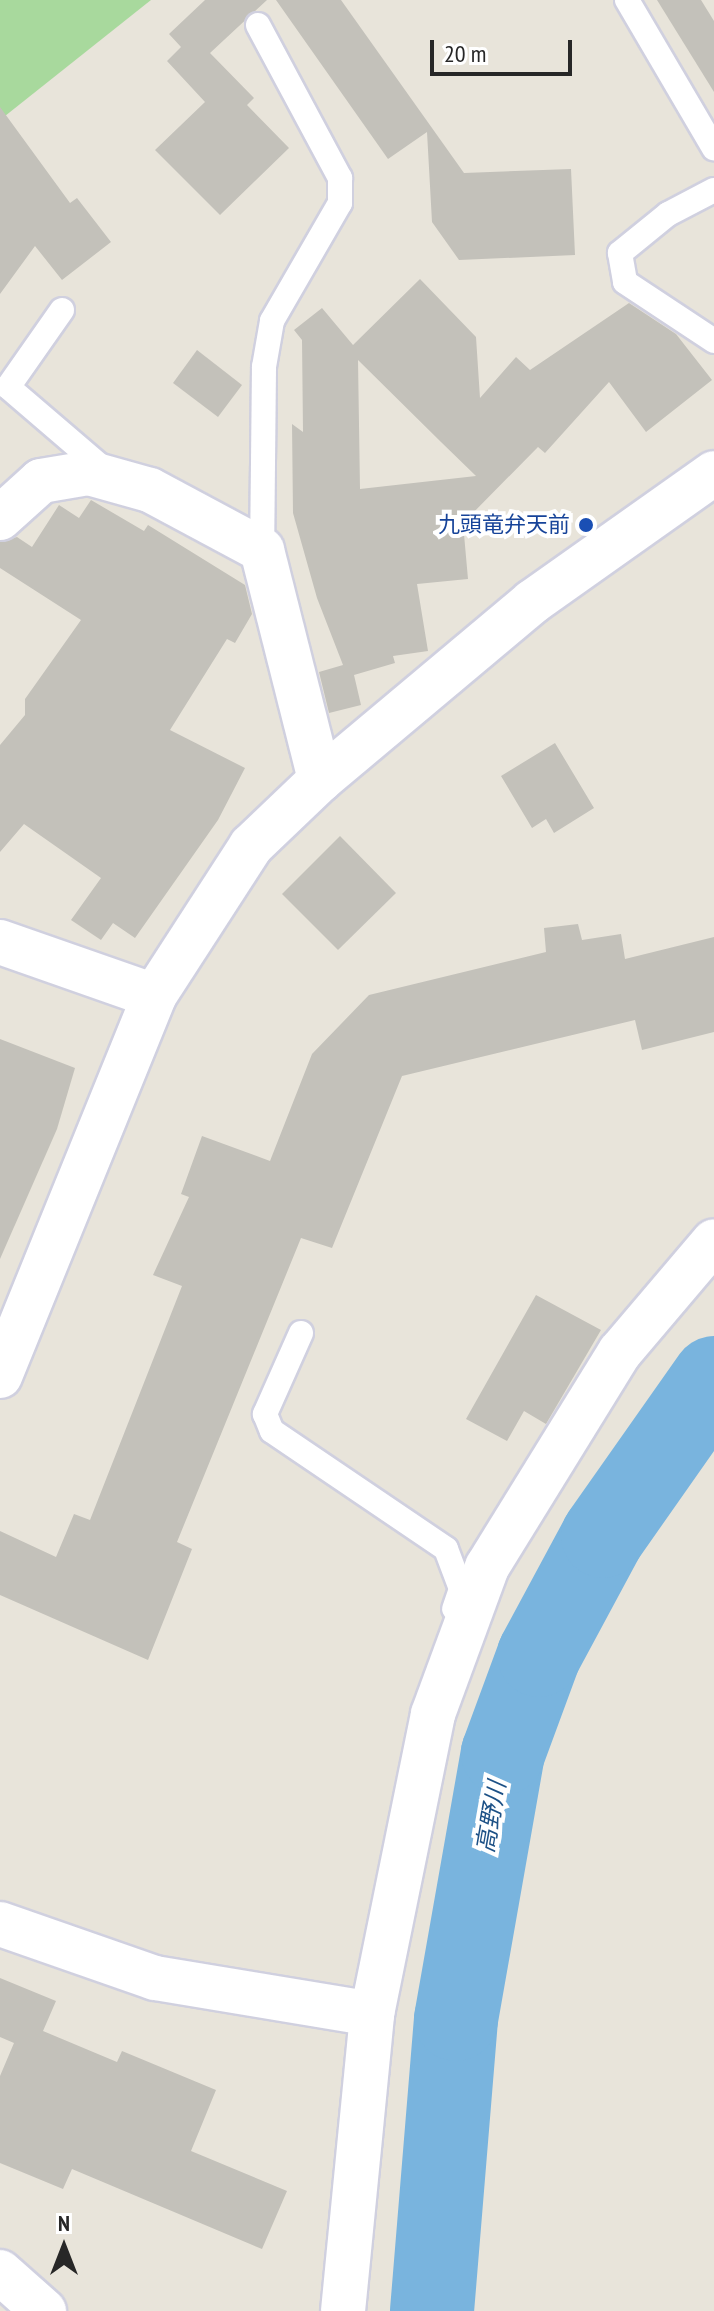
<!DOCTYPE html>
<html>
<head>
<meta charset="utf-8">
<style>
	body { margin:0 }
	#map { position:relative; width:714px; height:2311px; overflow:hidden; background:#e8e4da; font-family:"PT Sans Narrow","Noto Sans JP",sans-serif }
	div>[style] { position:absolute }
	.green>* { inset:0; background:#a8d99d }
	.river>* { height:84px; margin:-42px; padding:0 42px; transform-origin:42px; border-radius:42px; background:#79b4de }
	.building>* { inset:0; background:#c3c1ba }
	.roads { filter:drop-shadow(2px 0 #d0d0df) drop-shadow(-2px 0 #d0d0df) drop-shadow(0 2px #d0d0df) drop-shadow(0 -2px #d0d0df) }
	.service>* { height:24px; margin:-12px; padding:0 12px; transform-origin:12px; border-radius:12px; background:#fff }
	.minor>* { height:44px; margin:-22px; padding:0 22px; transform-origin:22px; border-radius:22px; background:#fff }
	.tertiary>* { height:44px; margin:-22px; padding:0 22px; transform-origin:22px; border-radius:22px; background:#fff }
	.dots>* { width:22px; height:22px; translate:-50% -50%; box-sizing:border-box; border:4px solid #fff; border-radius:50% }
	span { translate:-50% -50%; white-space:nowrap; text-align:center; line-height:1.15; -webkit-text-stroke:8px #fff; paint-order:stroke }
	.transit-label { font-size:22px; color:#164399 }
	.right { translate:-100% -50%; text-align:right }
	.water-label { font-size:24px; color:#1d5186; font-style:italic }
	.north { position:absolute; left:24px; top:2207px; width:80px; height:80px; -webkit-text-stroke:6px #fff; paint-order:stroke; rotate:0deg; font-size:22px; font-weight:700; line-height:32px; text-align:center; color:#272727 }
	.north::after { content:''; display:block; margin:auto; width:28px; height:36px; background:#272727; clip-path:polygon(50% 0,100% 100%,50% 72%,0 100%) }
	.scale { position:absolute; left:430px; top:40px; width:142px; height:36px; box-sizing:border-box; border:4px solid #272727; border-top:0; padding-left:10px; font-size:24px; line-height:28px; white-space:nowrap; color:#272727; -webkit-text-stroke:6px #fff; paint-order:stroke }
</style>
</head>
<body>
<div id="map">
	<div class="green">
		<div style="clip-path:polygon(0 0,151px 0,0 120px)"></div>
	</div>
	<div class="river">
		<div style="left:432px;top:2311px;width:293px;rotate:-85.3deg"></div>
		<div style="left:456px;top:2019px;width:270px;rotate:-80deg"></div>
		<div style="left:503px;top:1753px;width:104px;rotate:-69.8deg"></div>
		<div style="left:539px;top:1655px;width:135px;rotate:-61.7deg"></div>
		<div style="left:603px;top:1536px;width:193px;rotate:-54.9deg"></div>
	</div>
	<div class="building">
		<div style="clip-path:polygon(205px 0,267px 0,210px 53px,254px 98px,247px 105px,289px 148px,220px 215px,155px 150px,205px 102px,167px 61px,181px 47px,169px 34px)"></div>
		<div style="clip-path:polygon(276px 0,341px 0,464px 173px,571px 169px,575px 255px,459px 260px,432px 222px,427px 132px,388px 159px)"></div>
		<div style="clip-path:polygon(657px 0,701px 0,714px 21px,714px 92px)"></div>
		<div style="clip-path:polygon(0 107px,70px 203px,77px 198px,111px 242px,62px 280px,35px 246px,0 294px)"></div>
		<div style="clip-path:polygon(evenodd,420px 279px,476px 337px,480px 398px,516px 357px,530px 370px,629px 303px,676px 334px,712px 380px,646px 432px,609px 382px,545px 453px,538px 447px,463px 523px,468px 579px,417px 584px,428px 651px,393px 656px,395px 663px,354px 675px,361px 705px,329px 713px,319px 672px,343px 665px,317px 598px,293px 513px,292px 424px,303px 432px,302px 340px,294px 330px,322px 308px,353px 345px,420px 279px,358px 360px,441px 442px,476px 476px,360px 489px,358px 360px)"></div>
		<div style="clip-path:polygon(197px 350px,242px 385px,218px 417px,173px 383px)"></div>
		<div style="clip-path:polygon(91px 500px,144px 531px,148px 525px,245px 585px,252px 614px,235px 643px,227px 639px,170px 730px,245px 768px,218px 820px,135px 938px,113px 923px,101px 940px,71px 920px,101px 878px,24px 824px,0 852px,0 745px,25px 715px,25px 699px,81px 620px,0 568px,0 542px,17px 537px,32px 547px,59px 505px,79px 518px)"></div>
		<div style="clip-path:polygon(555px 743px,594px 808px,554px 833px,546px 819px,532px 828px,501px 776px)"></div>
		<div style="clip-path:polygon(340px 836px,396px 893px,338px 950px,282px 894px)"></div>
		<div style="clip-path:polygon(578px 924px,582px 940px,621px 934px,625px 959px,714px 937px,714px 1032px,642px 1050px,635px 1020px,402px 1076px,332px 1248px,301px 1238px,177px 1542px,192px 1549px,148px 1660px,0 1595px,0 1531px,56px 1557px,74px 1514px,90px 1520px,182px 1286px,153px 1275px,189px 1197px,181px 1194px,202px 1136px,270px 1161px,312px 1054px,369px 995px,546px 952px,544px 928px)"></div>
		<div style="clip-path:polygon(0 1039px,75px 1068px,57px 1129px,0 1259px)"></div>
		<div style="clip-path:polygon(536px 1295px,601px 1330px,546px 1424px,524px 1411px,507px 1441px,466px 1419px)"></div>
		<div style="clip-path:polygon(0 1978px,56px 2001px,43px 2031px,117px 2062px,122px 2051px,216px 2090px,191px 2151px,287px 2191px,262px 2249px,72px 2169px,63px 2189px,0 2163px,0 2076px,14px 2043px,0 2037px)"></div>
	</div>
	<div class="roads">
		<div class="service">
			<div style="left:627px;top:0;width:172px;rotate:59.6deg"></div>
			<div style="left:258px;top:25px;width:174px;rotate:61.8deg"></div>
			<div style="left:340px;top:178px;width:25px;rotate:90deg"></div>
			<div style="left:340px;top:203px;width:136px;rotate:120deg"></div>
			<div style="left:272px;top:321px;width:47px;rotate:99.9deg"></div>
			<div style="left:264px;top:367px;width:183px;rotate:90.6deg"></div>
			<div style="left:714px;top:190px;width:52px;rotate:152.4deg"></div>
			<div style="left:668px;top:214px;width:62px;rotate:140.9deg"></div>
			<div style="left:620px;top:253px;width:29px;rotate:80deg"></div>
			<div style="left:625px;top:282px;width:107px;rotate:33.5deg"></div>
			<div style="left:62px;top:310px;width:94px;rotate:125deg"></div>
			<div style="left:8px;top:387px;width:130px;rotate:40.6deg"></div>
			<div style="left:301px;top:1333px;width:89px;rotate:114deg"></div>
			<div style="left:265px;top:1414px;width:18px;rotate:68deg"></div>
			<div style="left:272px;top:1431px;width:210px;rotate:34.1deg"></div>
			<div style="left:446px;top:1549px;width:43px;rotate:69.4deg"></div>
			<div style="left:461px;top:1589px;width:21px;rotate:109deg"></div>
		</div>
		<div class="minor">
			<div style="left:0;top:518px;width:55px;rotate:-42.1deg"></div>
			<div style="left:41px;top:481px;width:49px;rotate:-9.5deg"></div>
			<div style="left:89px;top:473px;width:63px;rotate:15.6deg"></div>
			<div style="left:150px;top:490px;width:127px;rotate:28.2deg"></div>
			<div style="left:262px;top:550px;width:237px;rotate:75.8deg"></div>
			<div style="left:0;top:942px;width:163px;rotate:19.3deg"></div>
			<div style="left:0;top:1924px;width:164px;rotate:19.2deg"></div>
			<div style="left:155px;top:1978px;width:220px;rotate:9.4deg"></div>
			<div style="left:343px;top:2311px;width:298px;rotate:-84.4deg"></div>
			<div style="left:372px;top:2014px;width:306px;rotate:-78.5deg"></div>
			<div style="left:433px;top:1714px;width:157px;rotate:-69.8deg"></div>
			<div style="left:487px;top:1567px;width:253px;rotate:-58.3deg"></div>
			<div style="left:620px;top:1352px;width:145px;rotate:-49.7deg"></div>
		</div>
		<div class="tertiary">
			<div style="left:0;top:1376px;width:410px;rotate:-67.9deg"></div>
			<div style="left:154px;top:996px;width:179px;rotate:-57.1deg"></div>
			<div style="left:251px;top:846px;width:95px;rotate:-43.7deg"></div>
			<div style="left:320px;top:780px;width:277px;rotate:-40deg"></div>
			<div style="left:532px;top:602px;width:223px;rotate:-35.3deg"></div>
			<div style="left:0;top:2272px;width:59px;rotate:41.6deg"></div>
		</div>
	</div>
	<div class="dots">
		<div style="left:586px;top:525px;background:#1a4fb4"></div>
	</div>
	<div class="transit-label">
		<span class="right" style="left:570px;top:525px">九頭竜弁天前</span>
	</div>
	<div class="water-label">
		<span style="left:491px;top:1817px;rotate:-80deg">高野川</span>
	</div>
	<div class="north">N</div>
	<div class="scale">20 m</div>
</div>
</body>
</html>
